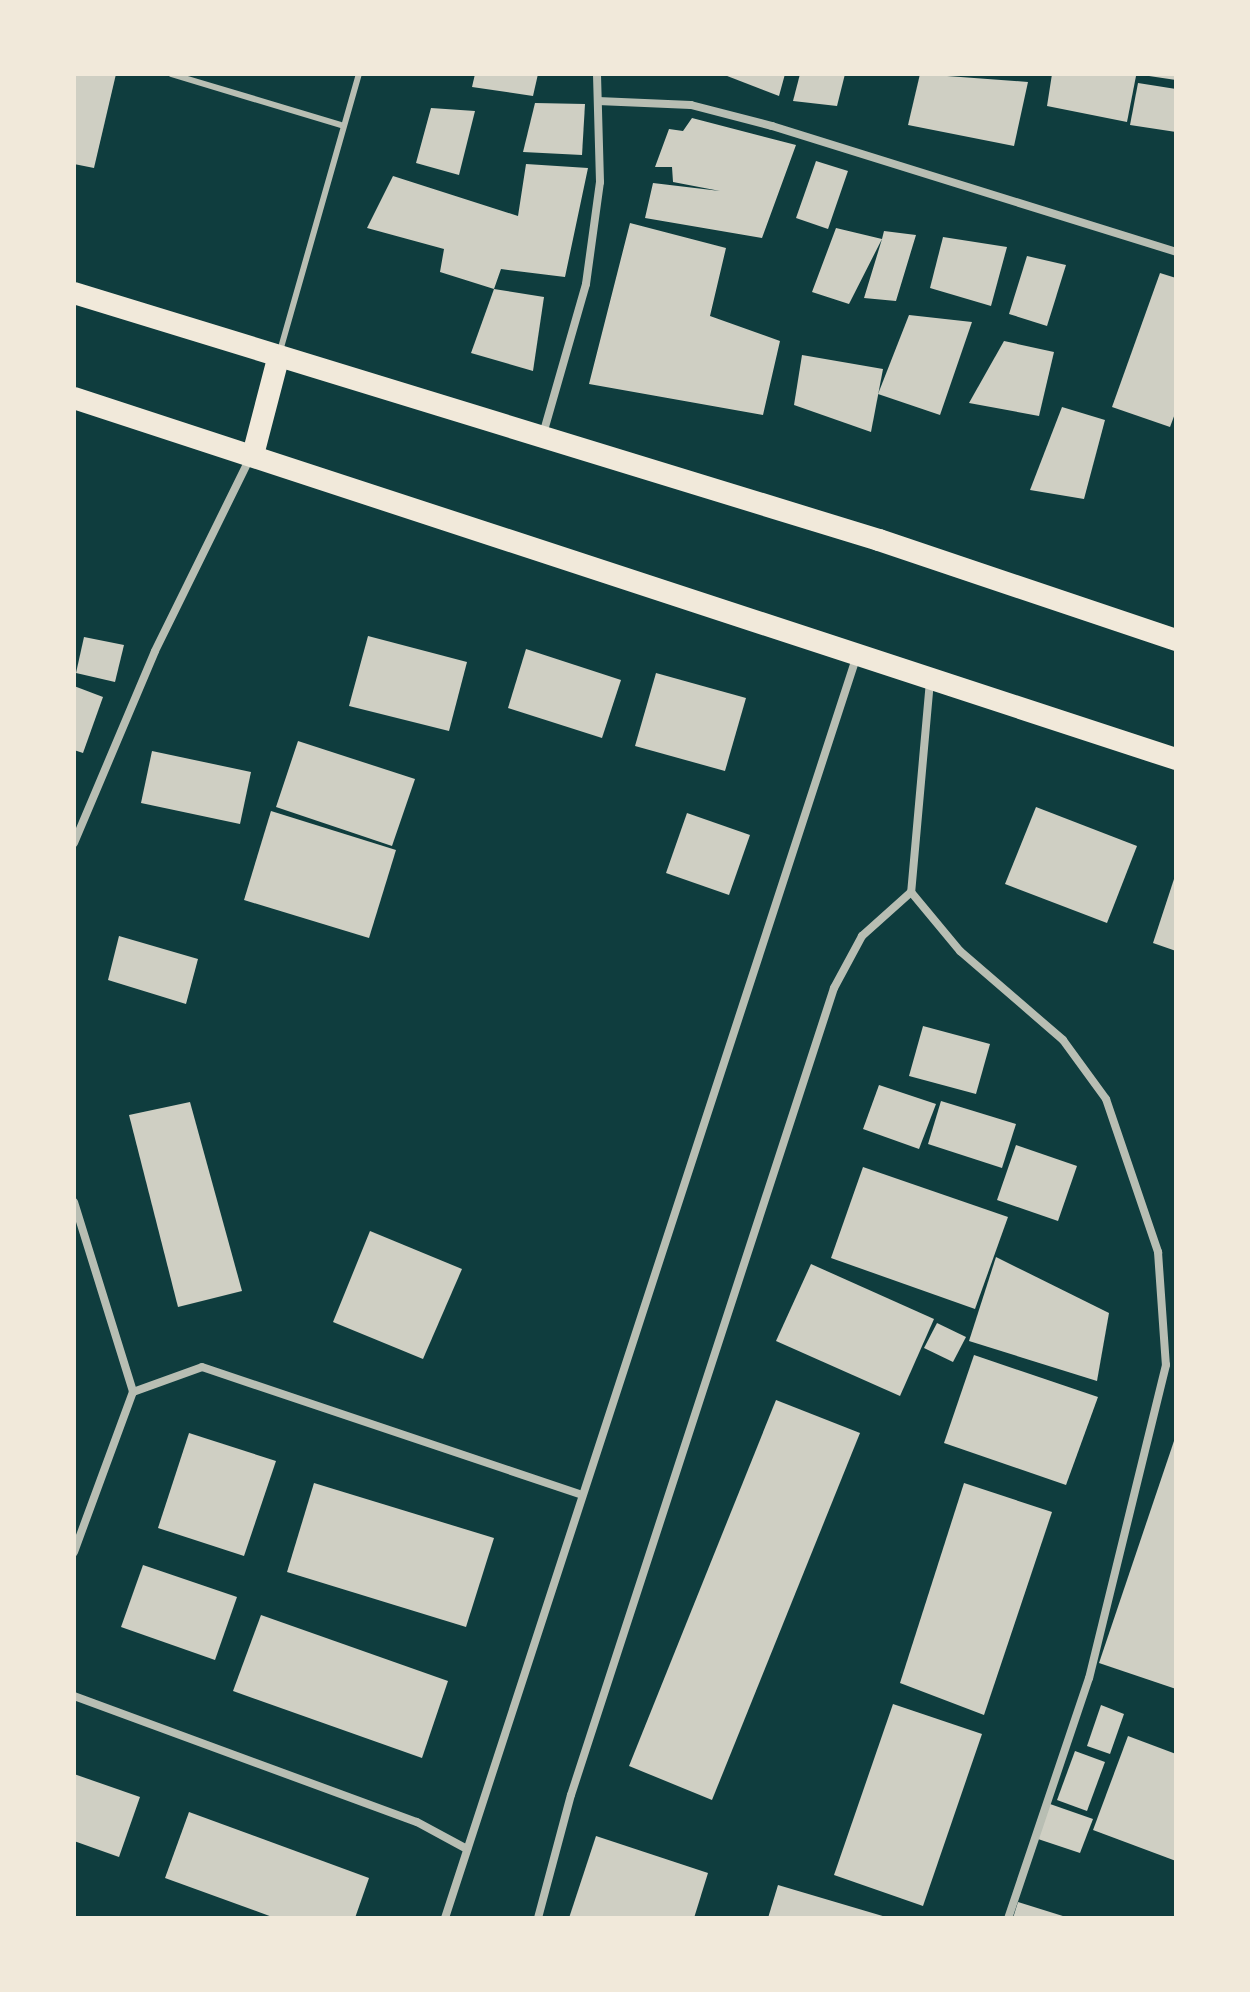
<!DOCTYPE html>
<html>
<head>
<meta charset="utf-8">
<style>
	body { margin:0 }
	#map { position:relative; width:1250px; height:1992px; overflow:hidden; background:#0f3d3e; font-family:"Times New Roman",serif }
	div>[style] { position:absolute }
	.building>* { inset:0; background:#cfcfc3 }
	.service>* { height:6px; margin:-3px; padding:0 3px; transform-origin:3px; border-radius:3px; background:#b8beb3 }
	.minor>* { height:8px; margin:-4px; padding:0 4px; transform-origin:4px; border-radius:4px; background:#b8beb3 }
	.trunk>* { height:22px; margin:-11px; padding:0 11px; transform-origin:11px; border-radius:11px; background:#f1e9da }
	span { translate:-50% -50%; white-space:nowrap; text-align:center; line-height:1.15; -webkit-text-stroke:8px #f1e9da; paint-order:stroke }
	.frame { position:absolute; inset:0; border:76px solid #f1e9da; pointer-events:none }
</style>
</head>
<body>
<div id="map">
	<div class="building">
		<div style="clip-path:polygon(74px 74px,116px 74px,94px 168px,74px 164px)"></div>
		<div style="clip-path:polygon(475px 74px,538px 74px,533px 96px,472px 87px)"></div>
		<div style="clip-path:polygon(722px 74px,785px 74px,779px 96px)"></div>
		<div style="clip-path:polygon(800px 74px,845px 74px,837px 106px,793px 101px)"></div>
		<div style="clip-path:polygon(920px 74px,1028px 82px,1014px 146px,908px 125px)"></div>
		<div style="clip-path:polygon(1052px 74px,1136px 76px,1127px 122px,1047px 106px)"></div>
		<div style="clip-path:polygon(1149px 74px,1176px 74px,1176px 80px,1149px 76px)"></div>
		<div style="clip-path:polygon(1138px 83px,1176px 89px,1176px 132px,1130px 125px)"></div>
		<div style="clip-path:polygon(535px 103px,585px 104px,582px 155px,523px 152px)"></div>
		<div style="clip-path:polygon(431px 108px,475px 111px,459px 175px,416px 163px)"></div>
		<div style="clip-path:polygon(692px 118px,796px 145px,762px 238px,645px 218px,653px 183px,720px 191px,673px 182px,672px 167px,655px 167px,669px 129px,683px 131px)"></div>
		<div style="clip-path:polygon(816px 161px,848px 171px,828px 229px,796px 218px)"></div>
		<div style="clip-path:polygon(526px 164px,588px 168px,565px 277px,501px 269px,494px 289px,440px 272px,444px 249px,367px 228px,393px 176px,518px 216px)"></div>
		<div style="clip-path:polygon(630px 223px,726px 248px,710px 316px,780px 341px,763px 415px,589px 384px)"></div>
		<div style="clip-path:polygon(836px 228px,882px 239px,884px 231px,916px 235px,896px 301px,864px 298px,882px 239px,849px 304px,812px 292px)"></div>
		<div style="clip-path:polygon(943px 237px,1007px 247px,991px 306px,930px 288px)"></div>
		<div style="clip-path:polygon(1027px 256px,1066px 265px,1047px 326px,1009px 314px)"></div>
		<div style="clip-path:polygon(1160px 273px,1176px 278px,1176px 411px,1170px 427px,1112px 407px)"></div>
		<div style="clip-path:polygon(494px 289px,544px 297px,533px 371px,471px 353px)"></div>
		<div style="clip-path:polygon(909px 315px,972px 322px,940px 415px,878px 394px)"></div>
		<div style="clip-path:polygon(1004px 341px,1054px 352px,1039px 416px,969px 403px)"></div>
		<div style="clip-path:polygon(802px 355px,883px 369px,871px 432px,794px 405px)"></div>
		<div style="clip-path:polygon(1062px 407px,1105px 420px,1084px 499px,1030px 490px)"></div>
		<div style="clip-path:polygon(368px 636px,467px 662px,449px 731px,349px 706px)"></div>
		<div style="clip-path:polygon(84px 637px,124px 645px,115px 682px,76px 673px)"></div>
		<div style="clip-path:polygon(526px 649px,621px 680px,602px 738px,508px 708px)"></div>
		<div style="clip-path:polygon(656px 673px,746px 698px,725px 771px,635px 746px)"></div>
		<div style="clip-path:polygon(74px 686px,103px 697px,83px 753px,74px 750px)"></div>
		<div style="clip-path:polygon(298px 741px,415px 779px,392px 846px,276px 807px)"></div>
		<div style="clip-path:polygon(152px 751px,251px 772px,240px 824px,141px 803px)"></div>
		<div style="clip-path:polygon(1036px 807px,1137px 846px,1107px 923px,1005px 884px)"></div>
		<div style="clip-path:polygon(271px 811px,396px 850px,369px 938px,244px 900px)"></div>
		<div style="clip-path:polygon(687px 813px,750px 835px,729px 895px,666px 873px)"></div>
		<div style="clip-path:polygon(1175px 876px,1176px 876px,1176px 951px,1153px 943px)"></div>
		<div style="clip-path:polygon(119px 936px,198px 959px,186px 1004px,108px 980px)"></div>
		<div style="clip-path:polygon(923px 1026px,990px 1044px,976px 1094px,909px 1076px)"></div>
		<div style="clip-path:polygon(879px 1085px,936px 1104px,919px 1149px,863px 1129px)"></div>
		<div style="clip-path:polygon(941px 1101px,1016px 1124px,1002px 1168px,928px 1144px)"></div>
		<div style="clip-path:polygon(190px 1102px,242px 1291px,178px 1307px,129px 1115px)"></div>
		<div style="clip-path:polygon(1016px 1145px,1077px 1166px,1058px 1221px,997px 1200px)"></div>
		<div style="clip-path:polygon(863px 1167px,1008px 1217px,975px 1309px,831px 1258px)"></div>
		<div style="clip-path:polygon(370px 1231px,462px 1269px,423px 1359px,333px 1322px)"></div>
		<div style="clip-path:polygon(996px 1257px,1109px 1313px,1097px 1381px,969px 1341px)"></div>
		<div style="clip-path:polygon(811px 1264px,934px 1319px,900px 1396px,776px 1341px)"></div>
		<div style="clip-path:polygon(937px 1323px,966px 1337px,953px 1362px,924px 1348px)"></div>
		<div style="clip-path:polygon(974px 1355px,1098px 1397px,1066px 1485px,944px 1443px)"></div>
		<div style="clip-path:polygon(776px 1400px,860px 1433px,712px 1800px,629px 1766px)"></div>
		<div style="clip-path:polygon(189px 1433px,276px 1461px,244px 1556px,158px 1528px)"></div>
		<div style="clip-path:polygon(1175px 1438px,1176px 1438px,1176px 1689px,1099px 1663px)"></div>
		<div style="clip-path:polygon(314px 1483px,494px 1538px,466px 1627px,287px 1572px)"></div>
		<div style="clip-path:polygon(964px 1483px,1052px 1512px,984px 1715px,900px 1683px)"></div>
		<div style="clip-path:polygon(143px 1565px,237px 1597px,215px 1660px,121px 1627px)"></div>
		<div style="clip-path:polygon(261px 1615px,448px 1681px,422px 1758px,233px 1691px)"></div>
		<div style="clip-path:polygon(893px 1704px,982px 1734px,923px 1906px,834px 1875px)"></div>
		<div style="clip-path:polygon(1101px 1705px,1124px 1714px,1110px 1754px,1087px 1746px)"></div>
		<div style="clip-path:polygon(1128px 1736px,1176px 1754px,1176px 1861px,1093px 1830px)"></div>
		<div style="clip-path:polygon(1075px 1751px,1105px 1762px,1087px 1811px,1057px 1800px)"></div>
		<div style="clip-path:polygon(74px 1774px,140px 1797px,119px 1857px,74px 1841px)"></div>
		<div style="clip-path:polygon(1050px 1804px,1093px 1819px,1080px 1853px,1038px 1839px)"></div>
		<div style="clip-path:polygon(189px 1812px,369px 1878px,355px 1918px,275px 1918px,165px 1878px)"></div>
		<div style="clip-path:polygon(596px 1836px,708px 1873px,694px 1918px,569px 1918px)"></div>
		<div style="clip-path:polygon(778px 1885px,886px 1917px,886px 1918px,768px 1918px)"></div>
		<div style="clip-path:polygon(1018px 1902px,1066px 1917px,1066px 1918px,1013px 1918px)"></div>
	</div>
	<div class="service">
		<div style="left:171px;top:74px;width:177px;rotate:16.7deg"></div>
		<div style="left:280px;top:351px;width:288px;rotate:-74.1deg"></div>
	</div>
	<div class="minor">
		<div style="left:598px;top:101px;width:93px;rotate:2.5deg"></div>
		<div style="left:691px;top:105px;width:84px;rotate:14.5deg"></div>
		<div style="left:772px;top:126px;width:423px;rotate:17.3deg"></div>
		<div style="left:543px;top:434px;width:156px;rotate:-74deg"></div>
		<div style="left:586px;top:284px;width:103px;rotate:-82.2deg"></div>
		<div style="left:600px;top:182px;width:108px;rotate:-91.6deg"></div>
		<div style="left:930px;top:681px;width:212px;rotate:95.1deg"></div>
		<div style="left:911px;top:892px;width:77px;rotate:50.3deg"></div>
		<div style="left:960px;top:951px;width:136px;rotate:40.8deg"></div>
		<div style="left:1063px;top:1040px;width:73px;rotate:53.9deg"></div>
		<div style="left:1106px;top:1099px;width:162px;rotate:71.2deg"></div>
		<div style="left:1158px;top:1252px;width:113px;rotate:86deg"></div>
		<div style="left:1166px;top:1365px;width:322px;rotate:103.8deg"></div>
		<div style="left:1089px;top:1678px;width:253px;rotate:108.6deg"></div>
		<div style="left:74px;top:843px;width:208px;rotate:-67.1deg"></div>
		<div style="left:155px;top:651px;width:215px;rotate:-63.8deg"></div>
		<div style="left:74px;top:1202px;width:199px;rotate:72.7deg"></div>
		<div style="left:133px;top:1392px;width:73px;rotate:-19.9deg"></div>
		<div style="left:202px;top:1367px;width:399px;rotate:18.6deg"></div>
		<div style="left:74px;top:1552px;width:171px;rotate:-69.8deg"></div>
		<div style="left:74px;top:1696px;width:365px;rotate:20.2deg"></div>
		<div style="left:417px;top:1822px;width:57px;rotate:28.4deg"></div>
		<div style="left:445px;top:1918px;width:1329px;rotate:-71.93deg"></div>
		<div style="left:538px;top:1918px;width:127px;rotate:-75deg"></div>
		<div style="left:571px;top:1795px;width:849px;rotate:-71.95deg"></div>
		<div style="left:834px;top:988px;width:59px;rotate:-61.7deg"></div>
		<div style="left:862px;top:936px;width:66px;rotate:-41.9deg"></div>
	</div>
	<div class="trunk">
		<div style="left:74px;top:293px;width:842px;rotate:17.06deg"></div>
		<div style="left:879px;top:540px;width:313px;rotate:18.6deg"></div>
		<div style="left:74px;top:398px;width:1160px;rotate:18.14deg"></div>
		<div style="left:254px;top:451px;width:95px;rotate:-75.4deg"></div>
	</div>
	<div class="frame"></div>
</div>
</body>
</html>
